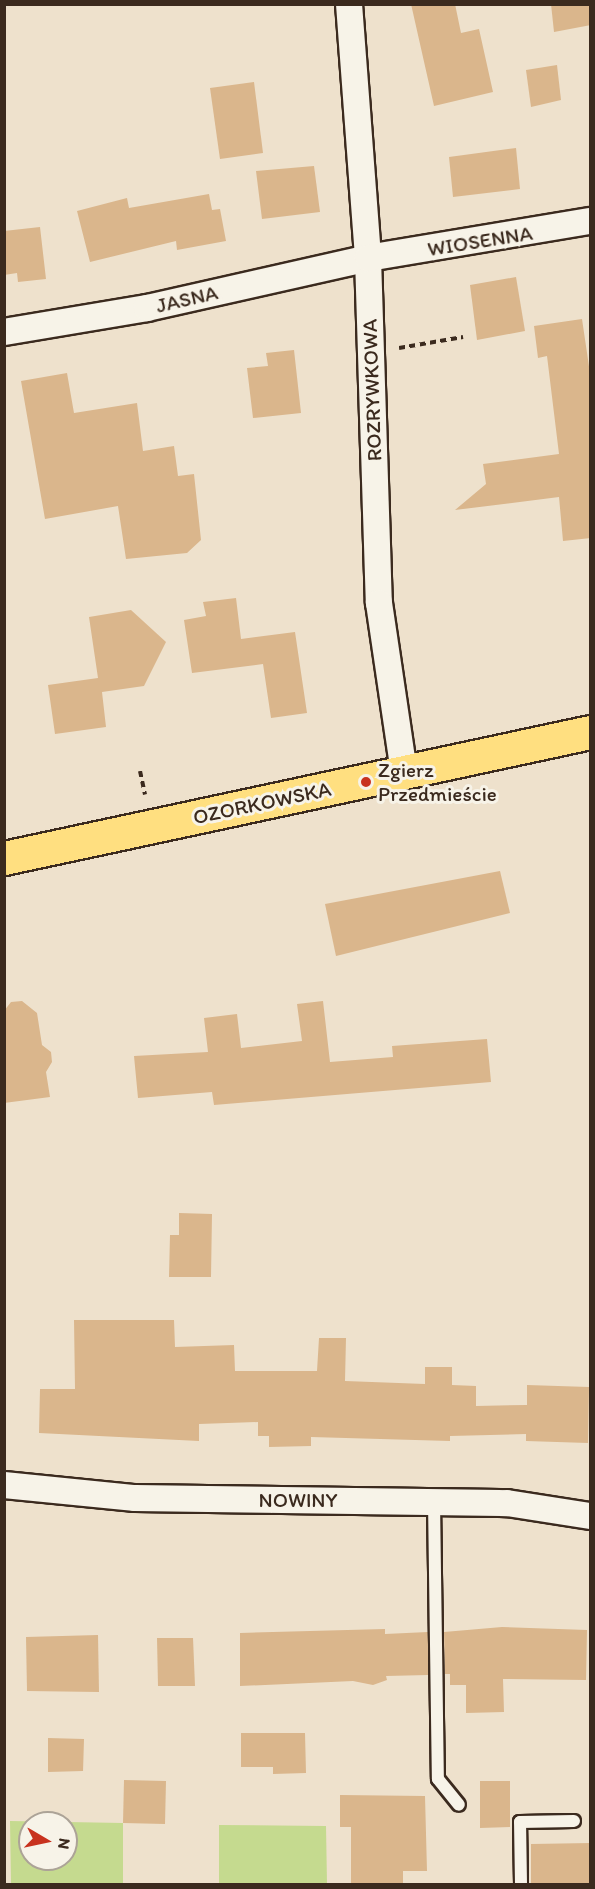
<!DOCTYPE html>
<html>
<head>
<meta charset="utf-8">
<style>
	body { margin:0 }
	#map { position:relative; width:595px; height:1889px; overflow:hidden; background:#eee1cc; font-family:Itim,sans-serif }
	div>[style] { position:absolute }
	.green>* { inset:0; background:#c5da8f }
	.building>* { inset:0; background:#dab68c }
	.path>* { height:4px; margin-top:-2px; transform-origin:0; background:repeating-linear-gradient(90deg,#3b2a1e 0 6px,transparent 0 10.5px) }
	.roads { filter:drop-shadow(2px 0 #3b2a1e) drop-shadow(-2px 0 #3b2a1e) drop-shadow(0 2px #3b2a1e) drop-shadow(0 -2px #3b2a1e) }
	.service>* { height:12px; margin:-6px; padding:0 6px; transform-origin:6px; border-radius:6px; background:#f7f3e8 }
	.minor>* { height:26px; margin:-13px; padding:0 13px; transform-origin:13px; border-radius:13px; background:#f7f3e8 }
	.primary>* { height:33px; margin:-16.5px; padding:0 16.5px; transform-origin:16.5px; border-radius:16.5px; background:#ffdf80 }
	.dots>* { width:16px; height:16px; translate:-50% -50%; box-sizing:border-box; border:3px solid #f7f3e8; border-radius:50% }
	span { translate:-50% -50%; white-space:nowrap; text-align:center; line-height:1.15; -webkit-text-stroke:6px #f7f3e8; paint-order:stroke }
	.street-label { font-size:21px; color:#3b2a1e }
	.poi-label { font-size:21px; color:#3b2a1e }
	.left { translate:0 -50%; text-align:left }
	.frame { position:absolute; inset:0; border:6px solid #3b2a1e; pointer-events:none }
	.north { position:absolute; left:18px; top:1811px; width:60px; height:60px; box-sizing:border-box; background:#f7f3e8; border:2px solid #aca397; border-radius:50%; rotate:99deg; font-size:16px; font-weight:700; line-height:24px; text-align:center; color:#3b2a1e }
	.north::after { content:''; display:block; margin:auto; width:21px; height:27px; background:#c8321e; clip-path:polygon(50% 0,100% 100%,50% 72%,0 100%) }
</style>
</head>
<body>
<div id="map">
	<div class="green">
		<div style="clip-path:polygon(evenodd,10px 1821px,123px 1823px,123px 1884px,11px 1884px,10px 1821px,30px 1823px,66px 1823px,66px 1859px,30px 1859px,30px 1823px)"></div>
		<div style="clip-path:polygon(219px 1825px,326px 1826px,327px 1884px,219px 1884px)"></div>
	</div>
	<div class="building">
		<div style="clip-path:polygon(411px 4px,455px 4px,461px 33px,479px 29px,493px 92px,434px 106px)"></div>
		<div style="clip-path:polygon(551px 4px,591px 4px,591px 25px,554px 32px)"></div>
		<div style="clip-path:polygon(557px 65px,561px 100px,531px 107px,526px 70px)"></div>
		<div style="clip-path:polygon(254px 82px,263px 153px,220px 159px,210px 88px)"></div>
		<div style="clip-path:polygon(516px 148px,520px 189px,453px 197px,449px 157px)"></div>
		<div style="clip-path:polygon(314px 166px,320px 212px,262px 219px,256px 171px)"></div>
		<div style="clip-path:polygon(209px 194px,212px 210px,220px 209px,226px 241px,177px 250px,176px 241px,90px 262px,77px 211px,127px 198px,129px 208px)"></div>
		<div style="clip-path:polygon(40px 227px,46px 279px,18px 282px,17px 273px,4px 275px,4px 231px)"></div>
		<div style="clip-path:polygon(516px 277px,525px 331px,477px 340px,470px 285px)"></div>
		<div style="clip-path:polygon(582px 319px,591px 380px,591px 538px,563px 541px,559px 497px,455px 510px,486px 484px,483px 464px,559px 454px,547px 356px,538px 358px,534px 326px)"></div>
		<div style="clip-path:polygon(294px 350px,301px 413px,253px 418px,247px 368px,268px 366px,266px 353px)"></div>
		<div style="clip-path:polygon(67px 373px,74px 413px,137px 403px,143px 451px,174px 446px,178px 476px,194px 474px,201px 540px,187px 553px,126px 559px,118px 506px,45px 519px,21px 381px)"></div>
		<div style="clip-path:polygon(236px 598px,241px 639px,295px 632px,307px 713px,271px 718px,263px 664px,192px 673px,184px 620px,206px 616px,203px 602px)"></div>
		<div style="clip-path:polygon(131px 610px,166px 642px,144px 686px,102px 692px,106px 727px,55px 734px,48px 685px,98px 678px,89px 617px)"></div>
		<div style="clip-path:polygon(500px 871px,510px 913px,336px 956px,325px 904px)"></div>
		<div style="clip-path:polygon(22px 1001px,37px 1013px,42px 1045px,51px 1052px,52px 1062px,46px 1072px,50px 1097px,4px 1103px,4px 1011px,11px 1002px)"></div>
		<div style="clip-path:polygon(323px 1001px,330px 1062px,393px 1057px,392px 1046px,487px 1039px,491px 1082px,214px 1105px,212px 1092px,138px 1098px,134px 1056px,208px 1052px,204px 1018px,237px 1014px,241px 1048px,302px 1041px,297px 1004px)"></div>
		<div style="clip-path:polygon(179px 1213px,212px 1214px,211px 1277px,169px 1277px,170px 1235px,179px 1235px)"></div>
		<div style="clip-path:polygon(74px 1320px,174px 1320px,175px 1347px,234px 1345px,235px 1371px,317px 1371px,319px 1338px,346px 1338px,345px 1381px,425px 1384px,425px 1367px,452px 1367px,452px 1385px,476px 1386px,476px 1406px,527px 1405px,527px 1385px,589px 1387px,588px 1443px,526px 1441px,526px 1434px,450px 1436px,450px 1441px,311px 1437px,311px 1446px,269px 1447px,269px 1436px,258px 1436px,258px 1422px,199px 1424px,199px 1441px,39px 1433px,40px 1389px,75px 1389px)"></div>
		<div style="clip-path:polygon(502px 1627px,587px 1630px,586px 1680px,503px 1679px,504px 1712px,466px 1713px,466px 1685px,450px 1685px,450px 1674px,445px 1674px,444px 1632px)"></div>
		<div style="clip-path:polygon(385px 1629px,385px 1634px,428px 1632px,428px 1675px,386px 1676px,387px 1680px,373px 1685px,353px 1681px,240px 1686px,240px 1633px)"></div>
		<div style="clip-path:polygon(98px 1635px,99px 1692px,27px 1691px,26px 1637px)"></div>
		<div style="clip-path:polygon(157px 1638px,193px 1638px,195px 1686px,158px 1686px)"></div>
		<div style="clip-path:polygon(241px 1733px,305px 1733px,306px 1773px,273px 1774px,273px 1767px,241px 1767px)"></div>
		<div style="clip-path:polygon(48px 1738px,84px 1739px,83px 1771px,48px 1772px)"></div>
		<div style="clip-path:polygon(124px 1780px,166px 1781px,165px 1824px,123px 1823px)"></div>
		<div style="clip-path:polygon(480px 1781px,510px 1781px,510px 1827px,480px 1828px)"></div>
		<div style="clip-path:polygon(340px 1795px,425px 1796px,427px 1871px,403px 1871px,403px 1884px,351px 1884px,351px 1827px,340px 1827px)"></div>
		<div style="clip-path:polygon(591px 1843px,591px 1884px,531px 1884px,531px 1844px)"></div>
	</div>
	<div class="path">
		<div style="left:399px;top:348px;width:65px;rotate:-9.8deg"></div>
		<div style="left:140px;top:771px;width:24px;rotate:78deg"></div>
	</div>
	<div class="roads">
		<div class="service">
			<div style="left:434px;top:1501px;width:278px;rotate:89.2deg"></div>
			<div style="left:438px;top:1779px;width:33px;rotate:51deg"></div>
			<div style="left:521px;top:1884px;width:62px;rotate:-90.9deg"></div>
			<div style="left:520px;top:1822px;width:54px;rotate:-1.1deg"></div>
		</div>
		<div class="minor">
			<div style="left:349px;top:4px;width:255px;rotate:85.7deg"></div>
			<div style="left:368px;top:258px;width:345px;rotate:88.2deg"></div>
			<div style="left:379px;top:603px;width:172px;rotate:81.6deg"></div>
			<div style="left:4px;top:332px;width:145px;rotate:-9.5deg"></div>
			<div style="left:147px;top:308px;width:227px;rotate:-12.7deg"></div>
			<div style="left:368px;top:258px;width:225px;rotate:-9.5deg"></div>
			<div style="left:4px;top:1485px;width:132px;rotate:5.7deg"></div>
			<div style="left:135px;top:1498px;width:372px;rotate:0.8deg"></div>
			<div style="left:507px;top:1503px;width:84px;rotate:8.9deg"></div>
		</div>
		<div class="primary">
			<div style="left:4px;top:858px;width:599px;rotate:-12.13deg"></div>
		</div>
	</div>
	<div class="dots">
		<div style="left:366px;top:782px;background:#c8321e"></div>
	</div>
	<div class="street-label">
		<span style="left:480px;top:241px;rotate:-9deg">WIOSENNA</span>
		<span style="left:187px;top:299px;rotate:-13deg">JASNA</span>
		<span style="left:372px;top:390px;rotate:-92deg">ROZRYWKOWA</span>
		<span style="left:262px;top:803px;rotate:-12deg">OZORKOWSKA</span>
		<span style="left:298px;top:1500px">NOWINY</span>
	</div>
	<div class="poi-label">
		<span class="left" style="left:378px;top:782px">Zgierz<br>Przedmieście</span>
	</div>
	<div class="frame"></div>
	<div class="north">N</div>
</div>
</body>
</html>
